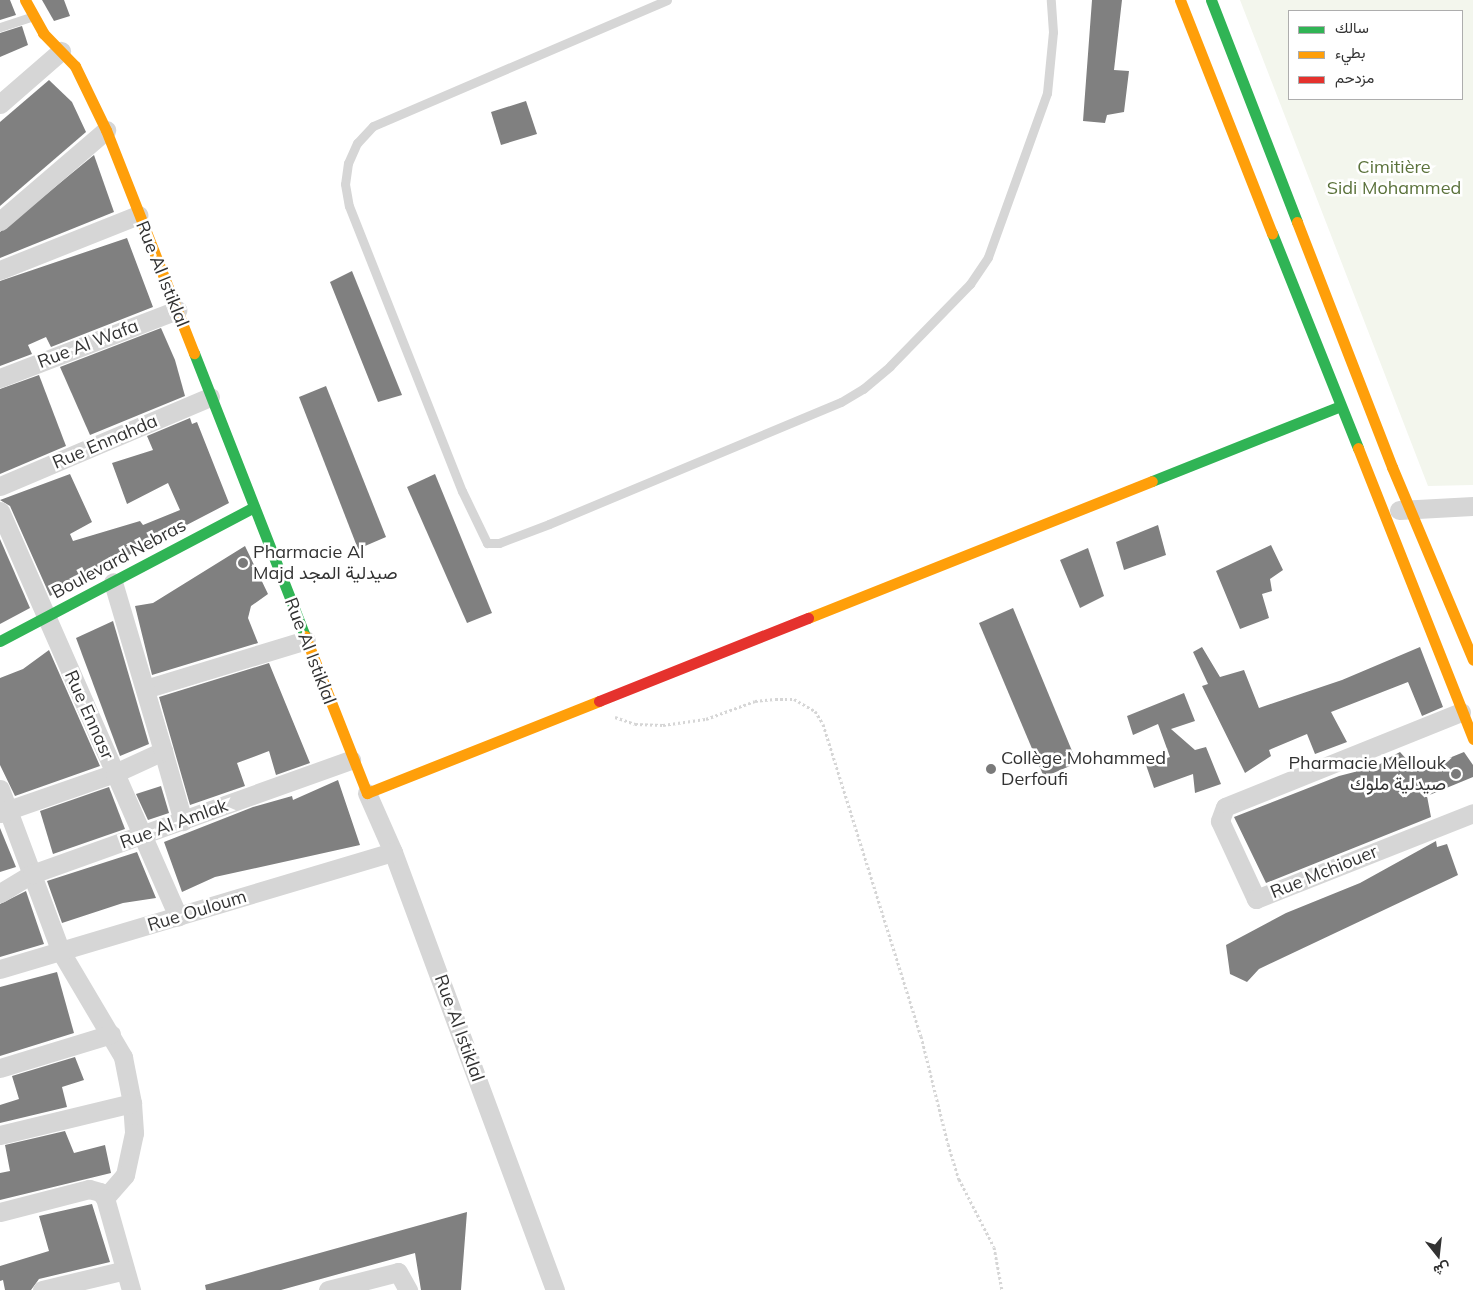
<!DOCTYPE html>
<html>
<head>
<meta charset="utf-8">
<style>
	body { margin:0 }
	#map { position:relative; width:1473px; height:1290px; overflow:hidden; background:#fff; font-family:Mulish,Vazirmatn,sans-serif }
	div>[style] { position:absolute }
	.green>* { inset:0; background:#f3f6ed }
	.building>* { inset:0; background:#808080 }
	.path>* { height:3px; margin-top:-1.5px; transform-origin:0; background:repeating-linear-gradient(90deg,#d6d6d6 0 2.5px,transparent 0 5px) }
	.lane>* { height:9px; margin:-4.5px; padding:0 4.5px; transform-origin:4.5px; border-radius:4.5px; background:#d6d6d6 }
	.street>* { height:19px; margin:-9.5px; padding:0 9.5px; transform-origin:9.5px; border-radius:9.5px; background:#d6d6d6 }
	.fast>* { height:11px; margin:-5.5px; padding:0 5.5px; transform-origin:5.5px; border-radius:5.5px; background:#30b455 }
	.slow>* { height:11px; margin:-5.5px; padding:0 5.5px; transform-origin:5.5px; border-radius:5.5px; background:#ff9f0a }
	.jam>* { height:11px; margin:-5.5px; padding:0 5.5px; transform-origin:5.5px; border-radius:5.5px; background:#e5322d }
	.dots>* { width:14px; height:14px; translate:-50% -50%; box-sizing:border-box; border:2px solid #fff; border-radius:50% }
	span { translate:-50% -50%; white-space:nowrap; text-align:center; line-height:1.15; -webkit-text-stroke:5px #fff; paint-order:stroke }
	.park-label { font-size:18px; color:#5b723b }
	.street-label { font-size:18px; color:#323232 }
	.poi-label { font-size:18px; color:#323232 }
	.left { translate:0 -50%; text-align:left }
	.right { translate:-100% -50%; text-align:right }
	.legend { position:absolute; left:1288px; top:10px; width:175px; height:90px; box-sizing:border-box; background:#fff; border:1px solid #adadad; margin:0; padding:6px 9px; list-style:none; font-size:15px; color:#323232 }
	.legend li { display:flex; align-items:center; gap:10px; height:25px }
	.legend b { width:25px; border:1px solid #adadad }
	.north { position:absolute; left:1413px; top:1230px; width:50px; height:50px; -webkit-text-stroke:4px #fff; paint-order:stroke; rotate:164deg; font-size:14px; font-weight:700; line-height:20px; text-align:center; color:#323232 }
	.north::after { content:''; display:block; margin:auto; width:18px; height:22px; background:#323232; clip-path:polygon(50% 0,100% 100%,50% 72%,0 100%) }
</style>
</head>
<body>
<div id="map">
	<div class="green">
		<div style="clip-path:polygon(evenodd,1240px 0,1473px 0,1473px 485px,1428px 486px,1240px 0,1289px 11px,1462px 11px,1462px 99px,1289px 99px,1289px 11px)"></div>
	</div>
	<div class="building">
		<div style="clip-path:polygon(0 0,10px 0,16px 15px,0 20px)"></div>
		<div style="clip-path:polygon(42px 0,64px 0,70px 16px,54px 21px)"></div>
		<div style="clip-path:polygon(1092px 0,1122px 0,1114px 70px,1129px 71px,1124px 112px,1107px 115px,1105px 123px,1083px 121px)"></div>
		<div style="clip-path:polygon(22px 26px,28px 45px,0 57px,0 33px)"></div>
		<div style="clip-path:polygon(49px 80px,72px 102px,86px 132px,0 206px,0 122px)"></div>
		<div style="clip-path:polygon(526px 101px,537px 134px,501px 145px,491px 112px)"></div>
		<div style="clip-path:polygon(94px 155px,114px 212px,0 258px,0 232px)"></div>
		<div style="clip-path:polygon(127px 238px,153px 307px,51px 347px,46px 337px,28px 345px,32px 354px,0 366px,0 281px)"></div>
		<div style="clip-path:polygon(352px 271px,402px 395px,378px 402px,330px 282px)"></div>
		<div style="clip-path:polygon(161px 328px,175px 360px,185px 396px,90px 435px,60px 367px)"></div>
		<div style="clip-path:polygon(39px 375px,66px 446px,0 474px,0 389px)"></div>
		<div style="clip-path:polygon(326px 386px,386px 537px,358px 549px,299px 397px)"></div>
		<div style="clip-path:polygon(190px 418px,192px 424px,197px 422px,229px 503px,50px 596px,10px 506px,0 500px,70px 474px,92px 522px,70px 534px,73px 541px,140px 521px,143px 525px,180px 510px,168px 483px,127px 504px,112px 463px,153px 450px,147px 436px)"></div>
		<div style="clip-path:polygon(435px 474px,492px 613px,467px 623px,407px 487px)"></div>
		<div style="clip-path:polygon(1158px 525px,1166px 555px,1124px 570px,1116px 542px)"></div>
		<div style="clip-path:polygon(0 539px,30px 608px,0 624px)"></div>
		<div style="clip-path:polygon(1271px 545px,1283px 570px,1270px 579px,1272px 591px,1262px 594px,1269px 618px,1240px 629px,1216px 571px)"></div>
		<div style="clip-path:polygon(245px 546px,268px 594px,251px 606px,248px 618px,258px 643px,152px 675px,135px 606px,153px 603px)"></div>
		<div style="clip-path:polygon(1088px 548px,1104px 596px,1080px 608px,1060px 560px)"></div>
		<div style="clip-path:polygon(1013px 608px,1077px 763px,1044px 777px,979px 623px)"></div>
		<div style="clip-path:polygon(113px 621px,149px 744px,120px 756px,76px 638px)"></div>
		<div style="clip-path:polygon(1202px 647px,1220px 677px,1244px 670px,1259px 708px,1342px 680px,1420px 647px,1443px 707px,1422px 716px,1408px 682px,1331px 712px,1347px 742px,1315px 754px,1307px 734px,1269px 750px,1271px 756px,1245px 773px,1202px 686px,1208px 684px,1193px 652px)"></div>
		<div style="clip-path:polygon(49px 650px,100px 766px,15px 796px,0 765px,0 678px,23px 669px)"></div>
		<div style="clip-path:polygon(269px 663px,310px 763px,276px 775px,269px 751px,237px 763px,245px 786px,190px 805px,159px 697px)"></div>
		<div style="clip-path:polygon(1184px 693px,1195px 721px,1171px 729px,1195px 750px,1206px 747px,1221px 784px,1195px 793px,1193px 774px,1154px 788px,1146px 765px,1170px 757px,1158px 724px,1133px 735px,1127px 716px)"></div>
		<div style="clip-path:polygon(1400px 752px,1417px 771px,1464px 752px,1473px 765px,1473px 777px,1427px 796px,1431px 817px,1266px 883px,1234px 817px,1339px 776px,1370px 768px)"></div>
		<div style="clip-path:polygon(338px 780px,360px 845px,215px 877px,182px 892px,164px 842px,253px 807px,292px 796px,293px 800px)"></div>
		<div style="clip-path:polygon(161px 786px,169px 813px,148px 820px,136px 794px)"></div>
		<div style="clip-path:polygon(109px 787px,125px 829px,53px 854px,40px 811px)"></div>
		<div style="clip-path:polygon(0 828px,16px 867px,0 872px)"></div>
		<div style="clip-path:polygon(1436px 841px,1437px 847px,1447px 844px,1458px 875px,1259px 969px,1247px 982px,1230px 974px,1226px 945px,1286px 913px,1360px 883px)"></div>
		<div style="clip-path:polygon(137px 852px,156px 898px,123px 903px,62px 923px,47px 881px)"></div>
		<div style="clip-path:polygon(26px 891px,44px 944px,0 957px,0 904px)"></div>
		<div style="clip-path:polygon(57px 972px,74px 1033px,0 1056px,0 987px)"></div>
		<div style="clip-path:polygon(75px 1057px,84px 1080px,62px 1087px,67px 1107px,0 1123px,0 1105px,19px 1099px,12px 1076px)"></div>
		<div style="clip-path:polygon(65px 1131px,74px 1153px,105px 1145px,111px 1173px,0 1200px,0 1173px,10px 1171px,5px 1145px)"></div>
		<div style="clip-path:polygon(92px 1204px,110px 1262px,39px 1279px,31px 1290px,5px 1290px,3px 1280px,0 1281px,0 1266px,49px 1251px,39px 1216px)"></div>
		<div style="clip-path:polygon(467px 1212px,461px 1290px,421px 1290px,415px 1253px,281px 1290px,206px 1290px,205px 1285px)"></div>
	</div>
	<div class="path">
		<div style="left:615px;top:717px;width:21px;rotate:19deg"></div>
		<div style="left:635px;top:724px;width:28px;rotate:2deg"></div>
		<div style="left:663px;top:725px;width:43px;rotate:-7.9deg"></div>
		<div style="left:706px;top:719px;width:52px;rotate:-20.2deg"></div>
		<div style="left:755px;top:701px;width:20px;rotate:-6deg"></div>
		<div style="left:775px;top:699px;width:19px"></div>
		<div style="left:794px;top:699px;width:24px;rotate:30deg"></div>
		<div style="left:815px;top:711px;width:15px;rotate:58deg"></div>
		<div style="left:823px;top:724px;width:327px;rotate:72.6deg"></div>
		<div style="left:921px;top:1036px;width:111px;rotate:76deg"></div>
		<div style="left:948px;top:1144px;width:37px;rotate:73deg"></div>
		<div style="left:959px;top:1179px;width:76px;rotate:62.8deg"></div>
		<div style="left:994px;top:1247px;width:44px;rotate:79.5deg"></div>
	</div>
	<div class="lane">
		<div style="left:667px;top:0;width:320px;rotate:156.8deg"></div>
		<div style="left:373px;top:126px;width:23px;rotate:133deg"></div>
		<div style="left:357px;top:143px;width:22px;rotate:114deg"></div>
		<div style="left:348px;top:163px;width:21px;rotate:98deg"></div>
		<div style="left:345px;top:184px;width:22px;rotate:80deg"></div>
		<div style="left:349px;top:206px;width:307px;rotate:68.4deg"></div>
		<div style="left:462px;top:491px;width:58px;rotate:64.3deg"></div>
		<div style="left:487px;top:543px;width:12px"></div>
		<div style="left:499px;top:543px;width:53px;rotate:-20.8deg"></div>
		<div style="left:549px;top:524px;width:316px;rotate:-22.7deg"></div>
		<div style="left:841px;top:402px;width:26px;rotate:-31deg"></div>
		<div style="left:863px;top:389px;width:35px;rotate:-40deg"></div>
		<div style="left:890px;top:366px;width:115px;rotate:-45.7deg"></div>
		<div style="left:970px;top:284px;width:32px;rotate:-56deg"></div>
		<div style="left:988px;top:257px;width:174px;rotate:-70.2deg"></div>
		<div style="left:1047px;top:93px;width:61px;rotate:-84.4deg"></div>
		<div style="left:1053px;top:32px;width:32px;rotate:-94deg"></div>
		<div style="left:0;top:27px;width:33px;rotate:-18deg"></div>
	</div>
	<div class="street">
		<div style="left:0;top:104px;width:81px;rotate:-41deg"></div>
		<div style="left:0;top:221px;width:140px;rotate:-40.6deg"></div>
		<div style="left:0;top:270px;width:149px;rotate:-21.7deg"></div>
		<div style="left:0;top:378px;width:190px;rotate:-21deg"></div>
		<div style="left:0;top:486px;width:228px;rotate:-23deg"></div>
		<div style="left:1399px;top:510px;width:74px;rotate:-3.1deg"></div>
		<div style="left:0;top:511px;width:443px;rotate:66.3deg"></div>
		<div style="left:145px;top:689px;width:168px;rotate:-16.9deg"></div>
		<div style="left:1461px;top:712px;width:254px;rotate:158.1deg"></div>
		<div style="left:1225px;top:807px;width:15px;rotate:110deg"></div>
		<div style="left:1220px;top:821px;width:86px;rotate:65.2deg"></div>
		<div style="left:1256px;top:899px;width:233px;rotate:-21.6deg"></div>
		<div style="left:163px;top:751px;width:73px;rotate:74.1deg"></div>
		<div style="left:0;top:789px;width:174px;rotate:69.5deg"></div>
		<div style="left:61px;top:952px;width:122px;rotate:59.4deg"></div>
		<div style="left:123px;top:1057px;width:47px;rotate:78.9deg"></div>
		<div style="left:132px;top:1103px;width:30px;rotate:86deg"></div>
		<div style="left:134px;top:1133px;width:43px;rotate:102.1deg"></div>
		<div style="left:125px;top:1175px;width:30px;rotate:131deg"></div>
		<div style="left:367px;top:793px;width:64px;rotate:66.2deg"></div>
		<div style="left:393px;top:852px;width:467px;rotate:69.7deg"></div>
		<div style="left:0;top:813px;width:122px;rotate:-19.2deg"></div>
		<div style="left:115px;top:773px;width:53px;rotate:-24.6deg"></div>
		<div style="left:163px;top:751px;width:176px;rotate:-106.5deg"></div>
		<div style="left:0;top:893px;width:37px;rotate:-31deg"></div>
		<div style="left:32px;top:874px;width:339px;rotate:-19.7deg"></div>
		<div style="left:0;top:969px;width:410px;rotate:-16.6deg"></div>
		<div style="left:0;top:1068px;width:116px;rotate:-17deg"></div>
		<div style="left:0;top:1135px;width:136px;rotate:-13.6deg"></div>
		<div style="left:0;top:1212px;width:92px;rotate:-14.5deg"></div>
		<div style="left:89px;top:1189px;width:11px;rotate:15deg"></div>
		<div style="left:100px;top:1192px;width:8px;rotate:50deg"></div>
		<div style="left:105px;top:1198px;width:96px;rotate:74.2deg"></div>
		<div style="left:42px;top:1290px;width:85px;rotate:-13.5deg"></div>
		<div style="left:328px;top:1290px;width:72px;rotate:-14.4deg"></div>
		<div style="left:398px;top:1272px;width:21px;rotate:61deg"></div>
	</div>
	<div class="fast">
		<div style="left:1211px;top:0;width:238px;rotate:68.8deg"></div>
		<div style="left:1272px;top:233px;width:232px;rotate:68.2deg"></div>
		<div style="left:194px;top:353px;width:304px;rotate:68.6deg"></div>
		<div style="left:1152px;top:481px;width:202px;rotate:-21.7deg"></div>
		<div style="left:0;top:641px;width:287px;rotate:-27.8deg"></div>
	</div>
	<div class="slow">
		<div style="left:25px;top:0;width:38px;rotate:61deg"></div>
		<div style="left:43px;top:33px;width:46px;rotate:45.9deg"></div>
		<div style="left:75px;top:66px;width:71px;rotate:64.2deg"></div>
		<div style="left:106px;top:130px;width:240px;rotate:68.5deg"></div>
		<div style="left:1180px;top:0;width:251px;rotate:68.5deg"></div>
		<div style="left:1297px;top:222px;width:263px;rotate:68.8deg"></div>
		<div style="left:1392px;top:467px;width:209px;rotate:67.2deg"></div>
		<div style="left:1358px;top:448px;width:313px;rotate:68.4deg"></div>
		<div style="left:808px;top:618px;width:370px;rotate:-21.7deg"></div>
		<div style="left:305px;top:636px;width:169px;rotate:68.5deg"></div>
		<div style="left:367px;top:793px;width:250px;rotate:-21.6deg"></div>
	</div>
	<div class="jam">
		<div style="left:599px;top:701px;width:225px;rotate:-21.7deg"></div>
	</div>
	<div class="dots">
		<div style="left:243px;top:563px;background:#7a7a7a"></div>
		<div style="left:991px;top:769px;background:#7a7a7a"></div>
		<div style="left:1456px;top:774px;background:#7a7a7a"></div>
	</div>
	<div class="park-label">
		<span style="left:1394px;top:178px">Cimitière<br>Sidi Mohammed</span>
	</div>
	<div class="street-label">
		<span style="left:162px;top:274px;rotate:68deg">Rue Al Istiklal</span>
		<span style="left:88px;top:344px;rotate:-21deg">Rue Al Wafa</span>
		<span style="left:105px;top:442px;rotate:-23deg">Rue Ennahda</span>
		<span style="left:119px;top:559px;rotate:-28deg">Boulevard Nebras</span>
		<span style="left:310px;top:651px;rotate:69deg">Rue Al Istiklal</span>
		<span style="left:89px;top:715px;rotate:66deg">Rue Ennasr</span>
		<span style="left:174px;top:824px;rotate:-20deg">Rue Al Amlak</span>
		<span style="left:1324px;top:872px;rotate:-22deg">Rue Mchiouer</span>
		<span style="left:197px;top:911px;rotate:-17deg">Rue Ouloum</span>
		<span style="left:459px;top:1028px;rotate:70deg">Rue Al Istiklal</span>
	</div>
	<div class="poi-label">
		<span class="left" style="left:253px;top:563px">Pharmacie Al<br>Majd صيدلية المجد</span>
		<span class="left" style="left:1001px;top:769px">Collège Mohammed<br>Derfoufi</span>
		<span class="right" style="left:1446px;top:774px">Pharmacie Mellouk<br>صيدلية ملوك</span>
	</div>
	<ul class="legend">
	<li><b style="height:6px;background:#30b455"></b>سالك</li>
	<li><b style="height:6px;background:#ff9f0a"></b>بطيء</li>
	<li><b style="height:6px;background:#e5322d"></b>مزدحم</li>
	</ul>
	<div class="north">ش</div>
</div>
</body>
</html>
